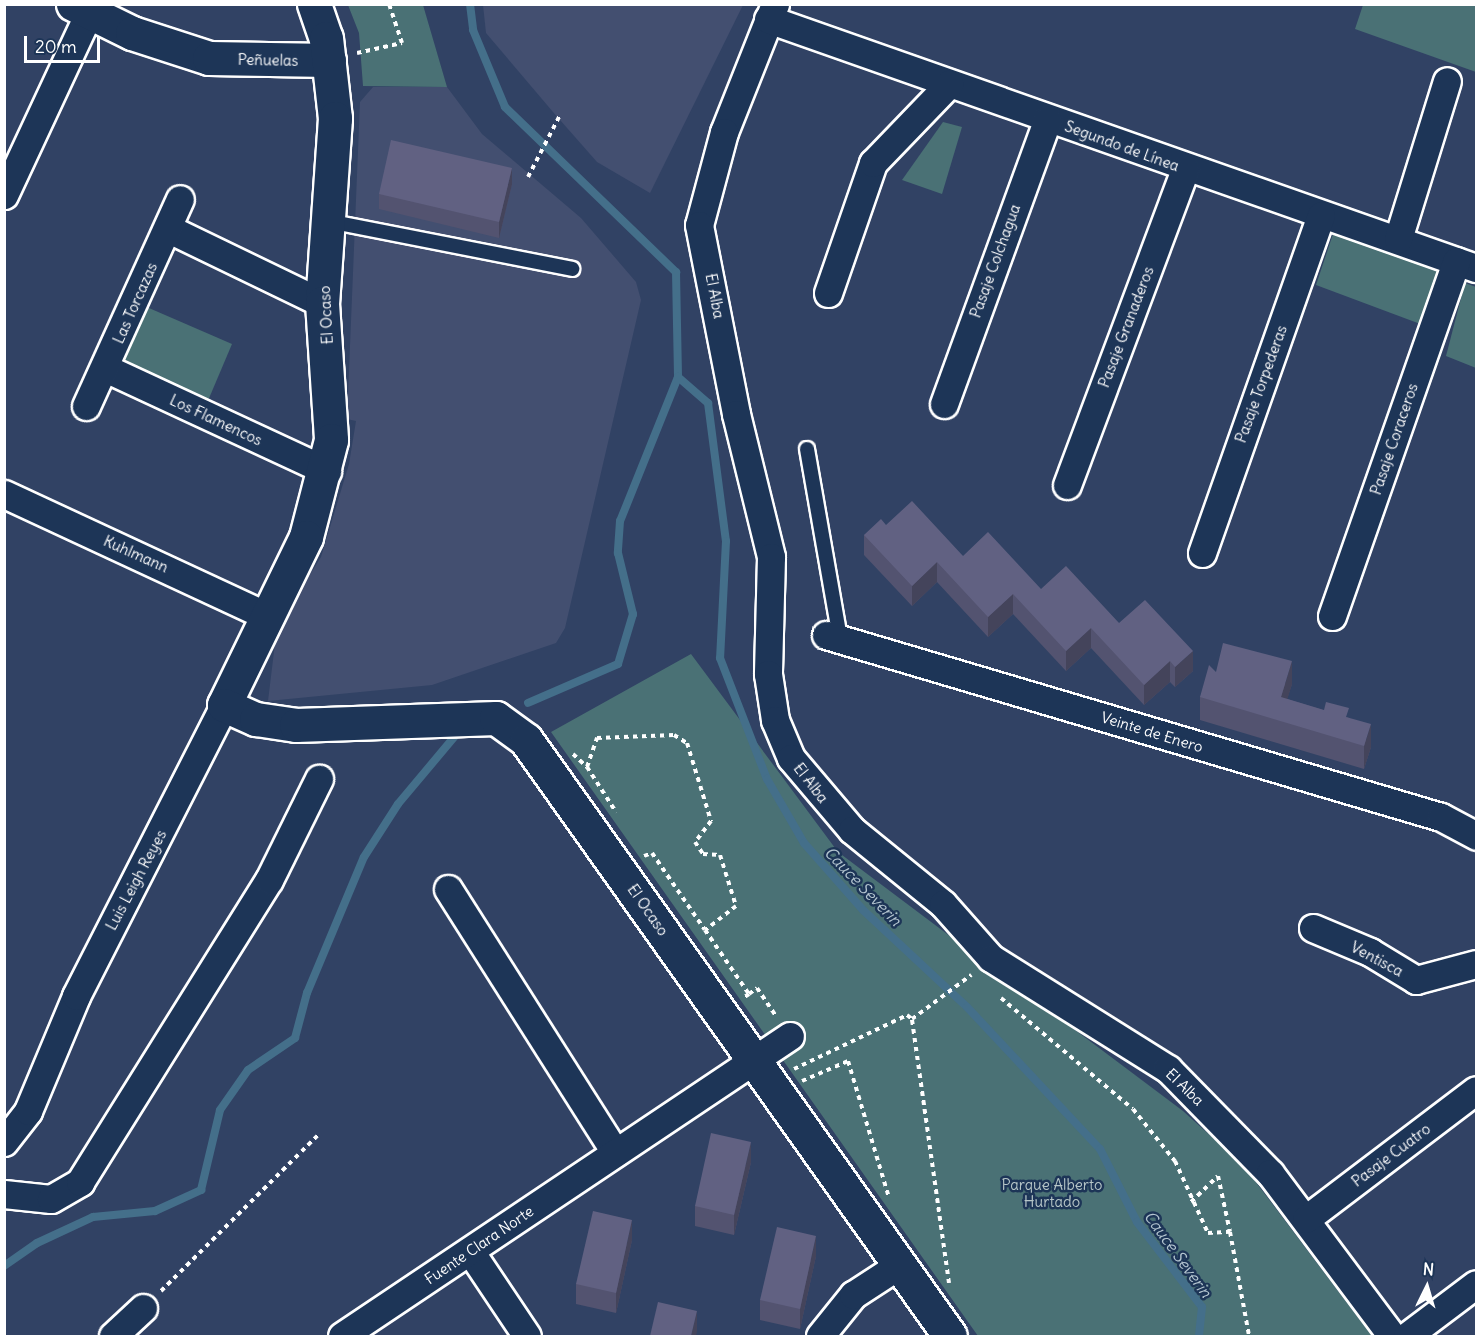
<!DOCTYPE html>
<html>
<head>
<meta charset="utf-8">
<style>
	body { margin:0 }
	#map { position:relative; width:1481px; height:1341px; overflow:hidden; background:#314264; font-family:Delius,sans-serif }
	div>[style] { position:absolute }
	.built>* { inset:0; background:#434f70 }
	.green>* { inset:0; background:#4a7175 }
	.stream>* { height:8px; margin:-4px; padding:0 4px; transform-origin:4px; border-radius:4px; background:#446f8a }
	.path>* { height:4px; margin-top:-2px; transform-origin:0; background:repeating-linear-gradient(90deg,#fff 0 4.5px,transparent 0 9px) }
	.roads { filter:drop-shadow(2px 0 #fff) drop-shadow(-2px 0 #fff) drop-shadow(0 2px #fff) drop-shadow(0 -2px #fff) }
	.service>* { height:14px; margin:-7px; padding:0 7px; transform-origin:7px; border-radius:7px; background:#1d3557 }
	.minor>* { height:27px; margin:-13.5px; padding:0 13.5px; transform-origin:13.5px; border-radius:13.5px; background:#1d3557 }
	.tertiary>* { height:33px; margin:-16.5px; padding:0 16.5px; transform-origin:16.5px; border-radius:16.5px; background:#1d3557 }
	.wall>* { inset:0; background:#535370 }
	.shaded-wall>* { inset:0; background:#44445b }
	.building>* { inset:0; background:#616182 }
	span { translate:-50% -50%; white-space:nowrap; text-align:center; line-height:1.15; -webkit-text-stroke:5px #1d3557; paint-order:stroke }
	.street-label { font-size:15px; color:#fff }
	.park-label { font-size:15px; color:#b7c6c8 }
	.water-label { font-size:16px; color:#b4c5d0; font-style:italic }
	.frame { position:absolute; inset:0; border:6px solid #fff; pointer-events:none }
	.north { position:absolute; left:1397px; top:1257px; width:60px; height:60px; -webkit-text-stroke:4px #1d3557; paint-order:stroke; rotate:5deg; font-size:16px; font-weight:700; line-height:24px; text-align:center; color:#fff }
	.north::after { content:''; display:block; margin:auto; width:21px; height:27px; background:#fff; clip-path:polygon(50% 0,100% 100%,50% 72%,0 100%) }
	.scale { position:absolute; left:24px; top:36px; width:76px; height:27px; box-sizing:border-box; border:3px solid #fff; border-top:0; padding-left:8px; font-size:18px; line-height:21px; white-space:nowrap; color:#fff; -webkit-text-stroke:4px #1d3557; paint-order:stroke }
</style>
</head>
<body>
<div id="map">
	<div class="built">
		<div style="clip-path:polygon(483px 5px,483px 4px,743px 5px,650px 193px,597px 162px,553px 112px,486px 33px)"></div>
		<div style="clip-path:polygon(373px 87px,447px 87px,482px 134px,581px 218px,636px 282px,641px 300px,565px 628px,556px 643px,432px 685px,268px 701px,277px 627px,321px 557px,349px 464px,356px 421px,347px 419px,360px 102px)"></div>
	</div>
	<div class="green">
		<div style="clip-path:polygon(348px 5px,423px 5px,447px 87px,363px 86px,359px 33px)"></div>
		<div style="clip-path:polygon(1363px 5px,1476px 5px,1476px 72px,1355px 29px)"></div>
		<div style="clip-path:polygon(943px 122px,962px 127px,942px 194px,902px 180px)"></div>
		<div style="clip-path:polygon(1334px 231px,1438px 269px,1423px 325px,1316px 285px)"></div>
		<div style="clip-path:polygon(1465px 283px,1476px 287px,1476px 368px,1446px 356px)"></div>
		<div style="clip-path:polygon(142px 305px,232px 344px,207px 403px,117px 364px)"></div>
		<div style="clip-path:polygon(691px 654px,838px 852px,1183px 1111px,1243px 1165px,1372px 1336px,978px 1336px,551px 732px)"></div>
	</div>
	<div class="stream">
		<div style="left:470px;top:4px;width:26px;rotate:83deg"></div>
		<div style="left:473px;top:30px;width:83px;rotate:67.4deg"></div>
		<div style="left:505px;top:107px;width:238px;rotate:44deg"></div>
		<div style="left:676px;top:272px;width:105px;rotate:88.9deg"></div>
		<div style="left:678px;top:377px;width:155px;rotate:111.9deg"></div>
		<div style="left:620px;top:521px;width:32px;rotate:94deg"></div>
		<div style="left:618px;top:553px;width:63px;rotate:76.2deg"></div>
		<div style="left:633px;top:614px;width:52px;rotate:106.7deg"></div>
		<div style="left:618px;top:664px;width:98px;rotate:156.6deg"></div>
		<div style="left:678px;top:377px;width:40px;rotate:41deg"></div>
		<div style="left:708px;top:403px;width:139px;rotate:82.6deg"></div>
		<div style="left:726px;top:541px;width:117px;rotate:92.9deg"></div>
		<div style="left:720px;top:658px;width:130px;rotate:68.8deg"></div>
		<div style="left:767px;top:779px;width:74px;rotate:60deg"></div>
		<div style="left:804px;top:843px;width:89px;rotate:48.6deg"></div>
		<div style="left:863px;top:910px;width:142px;rotate:43deg"></div>
		<div style="left:967px;top:1007px;width:195px;rotate:46.9deg"></div>
		<div style="left:1100px;top:1149px;width:82px;rotate:63.1deg"></div>
		<div style="left:1137px;top:1222px;width:107px;rotate:52.6deg"></div>
		<div style="left:1202px;top:1307px;width:29px;rotate:96deg"></div>
		<div style="left:4px;top:1266px;width:40px;rotate:-34.9deg"></div>
		<div style="left:37px;top:1243px;width:62px;rotate:-24.9deg"></div>
		<div style="left:93px;top:1217px;width:62px;rotate:-5.5deg"></div>
		<div style="left:155px;top:1211px;width:51px;rotate:-24.5deg"></div>
		<div style="left:201px;top:1190px;width:82px;rotate:-76.6deg"></div>
		<div style="left:220px;top:1110px;width:49px;rotate:-55deg"></div>
		<div style="left:248px;top:1070px;width:57px;rotate:-34.2deg"></div>
		<div style="left:295px;top:1038px;width:47px;rotate:-75.1deg"></div>
		<div style="left:307px;top:993px;width:147px;rotate:-67.3deg"></div>
		<div style="left:364px;top:857px;width:63px;rotate:-57.3deg"></div>
		<div style="left:398px;top:804px;width:98px;rotate:-50deg"></div>
	</div>
	<div class="path">
		<div style="left:357px;top:53px;width:46px;rotate:-12.5deg"></div>
		<div style="left:402px;top:43px;width:41px;rotate:-108.4deg"></div>
		<div style="left:528px;top:177px;width:70px;rotate:-62.7deg"></div>
		<div style="left:573px;top:754px;width:19px;rotate:43deg"></div>
		<div style="left:587px;top:767px;width:31px;rotate:-71deg"></div>
		<div style="left:597px;top:738px;width:77px;rotate:-2.2deg"></div>
		<div style="left:674px;top:735px;width:15px;rotate:32deg"></div>
		<div style="left:687px;top:743px;width:82px;rotate:72.9deg"></div>
		<div style="left:711px;top:821px;width:26px;rotate:127deg"></div>
		<div style="left:695px;top:842px;width:14px;rotate:56deg"></div>
		<div style="left:703px;top:854px;width:17px;rotate:3deg"></div>
		<div style="left:720px;top:855px;width:53px;rotate:72.6deg"></div>
		<div style="left:736px;top:906px;width:39px;rotate:142deg"></div>
		<div style="left:705px;top:930px;width:78px;rotate:55.5deg"></div>
		<div style="left:749px;top:994px;width:7px;rotate:146deg"></div>
		<div style="left:587px;top:767px;width:54px;rotate:57.2deg"></div>
		<div style="left:644px;top:856px;width:9px;rotate:-21deg"></div>
		<div style="left:652px;top:853px;width:93px;rotate:55.5deg"></div>
		<div style="left:749px;top:994px;width:10px;rotate:-37deg"></div>
		<div style="left:757px;top:988px;width:34px;rotate:56deg"></div>
		<div style="left:1001px;top:998px;width:172px;rotate:40.1deg"></div>
		<div style="left:1133px;top:1109px;width:67px;rotate:51.1deg"></div>
		<div style="left:1175px;top:1161px;width:79px;rotate:65.4deg"></div>
		<div style="left:1208px;top:1233px;width:22px;rotate:-3deg"></div>
		<div style="left:1230px;top:1232px;width:106px;rotate:79.6deg"></div>
		<div style="left:794px;top:1069px;width:125px;rotate:-25.5deg"></div>
		<div style="left:907px;top:1015px;width:6px;rotate:39deg"></div>
		<div style="left:802px;top:1081px;width:50px;rotate:-23.5deg"></div>
		<div style="left:848px;top:1061px;width:143px;rotate:73.3deg"></div>
		<div style="left:1191px;top:1202px;width:37px;rotate:-44deg"></div>
		<div style="left:1218px;top:1176px;width:57px;rotate:77.9deg"></div>
		<div style="left:949px;top:1283px;width:267px;rotate:-98deg"></div>
		<div style="left:912px;top:1019px;width:74px;rotate:-36.7deg"></div>
		<div style="left:161px;top:1291px;width:223px;rotate:-44.8deg"></div>
	</div>
	<div class="roads">
		<div class="service">
			<div style="left:328px;top:221px;width:249px;rotate:11.1deg"></div>
			<div style="left:807px;top:449px;width:193px;rotate:80.1deg"></div>
		</div>
		<div class="minor">
			<div style="left:775px;top:4px;width:138px;rotate:111.7deg"></div>
			<div style="left:724px;top:132px;width:96px;rotate:105deg"></div>
			<div style="left:699px;top:225px;width:193px;rotate:78.9deg"></div>
			<div style="left:736px;top:414px;width:147px;rotate:76.2deg"></div>
			<div style="left:771px;top:557px;width:117px;rotate:91.5deg"></div>
			<div style="left:768px;top:674px;width:47px;rotate:81.3deg"></div>
			<div style="left:775px;top:720px;width:41px;rotate:67.2deg"></div>
			<div style="left:791px;top:758px;width:94px;rotate:49.7deg"></div>
			<div style="left:852px;top:830px;width:117px;rotate:39.1deg"></div>
			<div style="left:943px;top:904px;width:72px;rotate:48.4deg"></div>
			<div style="left:991px;top:958px;width:209px;rotate:32.1deg"></div>
			<div style="left:1168px;top:1069px;width:146px;rotate:45.6deg"></div>
			<div style="left:1270px;top:1173px;width:204px;rotate:53.2deg"></div>
			<div style="left:768px;top:19px;width:751px;rotate:19.38deg"></div>
			<div style="left:4px;top:195px;width:201px;rotate:-65deg"></div>
			<div style="left:169px;top:229px;width:170px;rotate:25.8deg"></div>
			<div style="left:1398px;top:239px;width:165px;rotate:-72.8deg"></div>
			<div style="left:828px;top:293px;width:138px;rotate:-70.9deg"></div>
			<div style="left:873px;top:163px;width:110px;rotate:-46.1deg"></div>
			<div style="left:105px;top:368px;width:245px;rotate:24.9deg"></div>
			<div style="left:944px;top:404px;width:303px;rotate:-70deg"></div>
			<div style="left:86px;top:406px;width:227px;rotate:-65.6deg"></div>
			<div style="left:1067px;top:485px;width:337px;rotate:-69.5deg"></div>
			<div style="left:4px;top:494px;width:290px;rotate:24.9deg"></div>
			<div style="left:1202px;top:553px;width:358px;rotate:-70.6deg"></div>
			<div style="left:1332px;top:616px;width:376px;rotate:-70.7deg"></div>
			<div style="left:826px;top:635px;width:641px;rotate:16.49deg"></div>
			<div style="left:1441px;top:817px;width:40px;rotate:28deg"></div>
			<div style="left:448px;top:889px;width:312px;rotate:57.6deg"></div>
			<div style="left:1313px;top:928px;width:62px;rotate:22.8deg"></div>
			<div style="left:1370px;top:952px;width:54px;rotate:31.3deg"></div>
			<div style="left:1416px;top:980px;width:62px;rotate:-14.9deg"></div>
			<div style="left:4px;top:1142px;width:39px;rotate:-52deg"></div>
			<div style="left:28px;top:1111px;width:125px;rotate:-67.3deg"></div>
			<div style="left:76px;top:996px;width:326px;rotate:-63deg"></div>
			<div style="left:4px;top:1194px;width:47px;rotate:6.1deg"></div>
			<div style="left:51px;top:1199px;width:34px;rotate:-30deg"></div>
			<div style="left:80px;top:1182px;width:356px;rotate:-58deg"></div>
			<div style="left:269px;top:880px;width:113px;rotate:-63.7deg"></div>
			<div style="left:1306px;top:1219px;width:213px;rotate:-37.2deg"></div>
			<div style="left:470px;top:1251px;width:102px;rotate:56.2deg"></div>
			<div style="left:113px;top:1336px;width:41px;rotate:-43deg"></div>
			<div style="left:342px;top:1336px;width:539px;rotate:-33.81deg"></div>
			<div style="left:820px;top:1336px;width:53px;rotate:-51.2deg"></div>
			<div style="left:853px;top:1295px;width:55px;rotate:-33.1deg"></div>
			<div style="left:1407px;top:1336px;width:86px;rotate:-37deg"></div>
		</div>
		<div class="tertiary">
			<div style="left:73px;top:4px;width:66px;rotate:26.2deg"></div>
			<div style="left:132px;top:33px;width:81px;rotate:18deg"></div>
			<div style="left:209px;top:58px;width:120px;rotate:1deg"></div>
			<div style="left:314px;top:4px;width:36px;rotate:71deg"></div>
			<div style="left:326px;top:38px;width:81px;rotate:83.6deg"></div>
			<div style="left:335px;top:118px;width:185px;rotate:94deg"></div>
			<div style="left:322px;top:303px;width:137px;rotate:86.2deg"></div>
			<div style="left:331px;top:440px;width:100px;rotate:104.5deg"></div>
			<div style="left:306px;top:537px;width:187px;rotate:116deg"></div>
			<div style="left:224px;top:705px;width:35px;rotate:24deg"></div>
			<div style="left:256px;top:719px;width:40px;rotate:8.5deg"></div>
			<div style="left:296px;top:725px;width:200px;rotate:-2deg"></div>
			<div style="left:496px;top:718px;width:37px;rotate:36deg"></div>
			<div style="left:526px;top:740px;width:731px;rotate:54.57deg"></div>
		</div>
	</div>
	<div class="wall">
		<div style="clip-path:polygon(512px 184px,499px 238px,379px 209px,379px 194px)"></div>
		<div style="clip-path:polygon(886px 525px,963px 556px,1119px 623px,1193px 671px,1175px 687px,1170px 682px,1144px 705px,1091px 648px,1066px 671px,1013px 614px,988px 637px,937px 582px,912px 606px,864px 555px,864px 535px)"></div>
		<div style="clip-path:polygon(1216px 672px,1292px 684px,1287px 699px,1349px 718px,1371px 747px,1364px 769px,1200px 720px,1200px 697px)"></div>
		<div style="clip-path:polygon(751px 1162px,734px 1235px,695px 1226px,695px 1206px)"></div>
		<div style="clip-path:polygon(632px 1240px,616px 1313px,576px 1304px,576px 1284px)"></div>
		<div style="clip-path:polygon(816px 1256px,800px 1329px,760px 1320px,760px 1300px)"></div>
	</div>
	<div class="shaded-wall">
		<div style="clip-path:polygon(512px 168px,512px 184px,499px 238px,499px 222px)"></div>
		<div style="clip-path:polygon(937px 562px,937px 582px,912px 606px,912px 586px)"></div>
		<div style="clip-path:polygon(1013px 594px,1013px 614px,988px 637px,988px 617px)"></div>
		<div style="clip-path:polygon(1091px 628px,1091px 648px,1066px 671px,1066px 651px)"></div>
		<div style="clip-path:polygon(1193px 651px,1193px 671px,1175px 687px,1175px 667px)"></div>
		<div style="clip-path:polygon(1170px 661px,1170px 682px,1144px 705px,1144px 685px)"></div>
		<div style="clip-path:polygon(1292px 661px,1292px 684px,1281px 720px,1281px 697px)"></div>
		<div style="clip-path:polygon(1371px 724px,1371px 747px,1364px 769px,1364px 746px)"></div>
		<div style="clip-path:polygon(751px 1142px,751px 1162px,734px 1235px,734px 1215px)"></div>
		<div style="clip-path:polygon(632px 1220px,632px 1240px,616px 1313px,616px 1293px)"></div>
		<div style="clip-path:polygon(816px 1236px,816px 1256px,800px 1329px,800px 1309px)"></div>
		<div style="clip-path:polygon(697px 1311px,697px 1331px,696px 1336px,691px 1336px)"></div>
	</div>
	<div class="building">
		<div style="clip-path:polygon(391px 140px,512px 168px,499px 222px,379px 194px)"></div>
		<div style="clip-path:polygon(912px 501px,963px 556px,988px 532px,1041px 589px,1066px 566px,1119px 623px,1145px 600px,1193px 651px,1175px 667px,1170px 661px,1144px 685px,1091px 628px,1066px 651px,1013px 594px,988px 617px,937px 562px,912px 586px,864px 535px,881px 519px,886px 525px)"></div>
		<div style="clip-path:polygon(1223px 643px,1292px 661px,1281px 697px,1324px 710px,1326px 702px,1349px 708px,1346px 717px,1371px 724px,1364px 746px,1200px 697px,1209px 665px,1216px 672px)"></div>
		<div style="clip-path:polygon(711px 1133px,751px 1142px,734px 1215px,695px 1206px)"></div>
		<div style="clip-path:polygon(593px 1211px,632px 1220px,616px 1293px,576px 1284px)"></div>
		<div style="clip-path:polygon(777px 1227px,816px 1236px,800px 1309px,760px 1300px)"></div>
		<div style="clip-path:polygon(658px 1302px,697px 1311px,691px 1336px,650px 1336px)"></div>
	</div>
	<div class="street-label">
		<span style="left:268px;top:60px;rotate:1deg">Peñuelas</span>
		<span style="left:1122px;top:146px;rotate:20deg">Segundo de Línea</span>
		<span style="left:995px;top:261px;rotate:-70deg">Pasaje Colchagua</span>
		<span style="left:715px;top:296px;rotate:79deg">El Alba</span>
		<span style="left:135px;top:303px;rotate:-66deg">Las Torcazas</span>
		<span style="left:326px;top:315px;rotate:-93deg">El Ocaso</span>
		<span style="left:1126px;top:327px;rotate:-69deg">Pasaje Granaderos</span>
		<span style="left:1261px;top:384px;rotate:-70deg">Pasaje Torpederas</span>
		<span style="left:216px;top:420px;rotate:25deg">Los Flamencos</span>
		<span style="left:1394px;top:439px;rotate:-71deg">Pasaje Coraceros</span>
		<span style="left:136px;top:554px;rotate:24deg">Kuhlmann</span>
		<span style="left:1152px;top:732px;rotate:17deg">Veinte de Enero</span>
		<span style="left:811px;top:783px;rotate:52deg">El Alba</span>
		<span style="left:136px;top:880px;rotate:-62deg">Luis Leigh Reyes</span>
		<span style="left:648px;top:910px;rotate:55deg">El Ocaso</span>
		<span style="left:1377px;top:959px;rotate:28deg">Ventisca</span>
		<span style="left:1185px;top:1087px;rotate:44deg">El Alba</span>
		<span style="left:1391px;top:1155px;rotate:-37deg">Pasaje Cuatro</span>
		<span style="left:479px;top:1245px;rotate:-34deg">Fuente Clara Norte</span>
	</div>
	<div class="park-label">
		<span style="left:1052px;top:1193px">Parque Alberto<br>Hurtado</span>
	</div>
	<div class="water-label">
		<span style="left:863px;top:886px;rotate:46deg">Cauce Severin</span>
		<span style="left:1178px;top:1254px;rotate:54deg">Cauce Severin</span>
	</div>
	<div class="frame"></div>
	<div class="north">N</div>
	<div class="scale">20 m</div>
</div>
</body>
</html>
